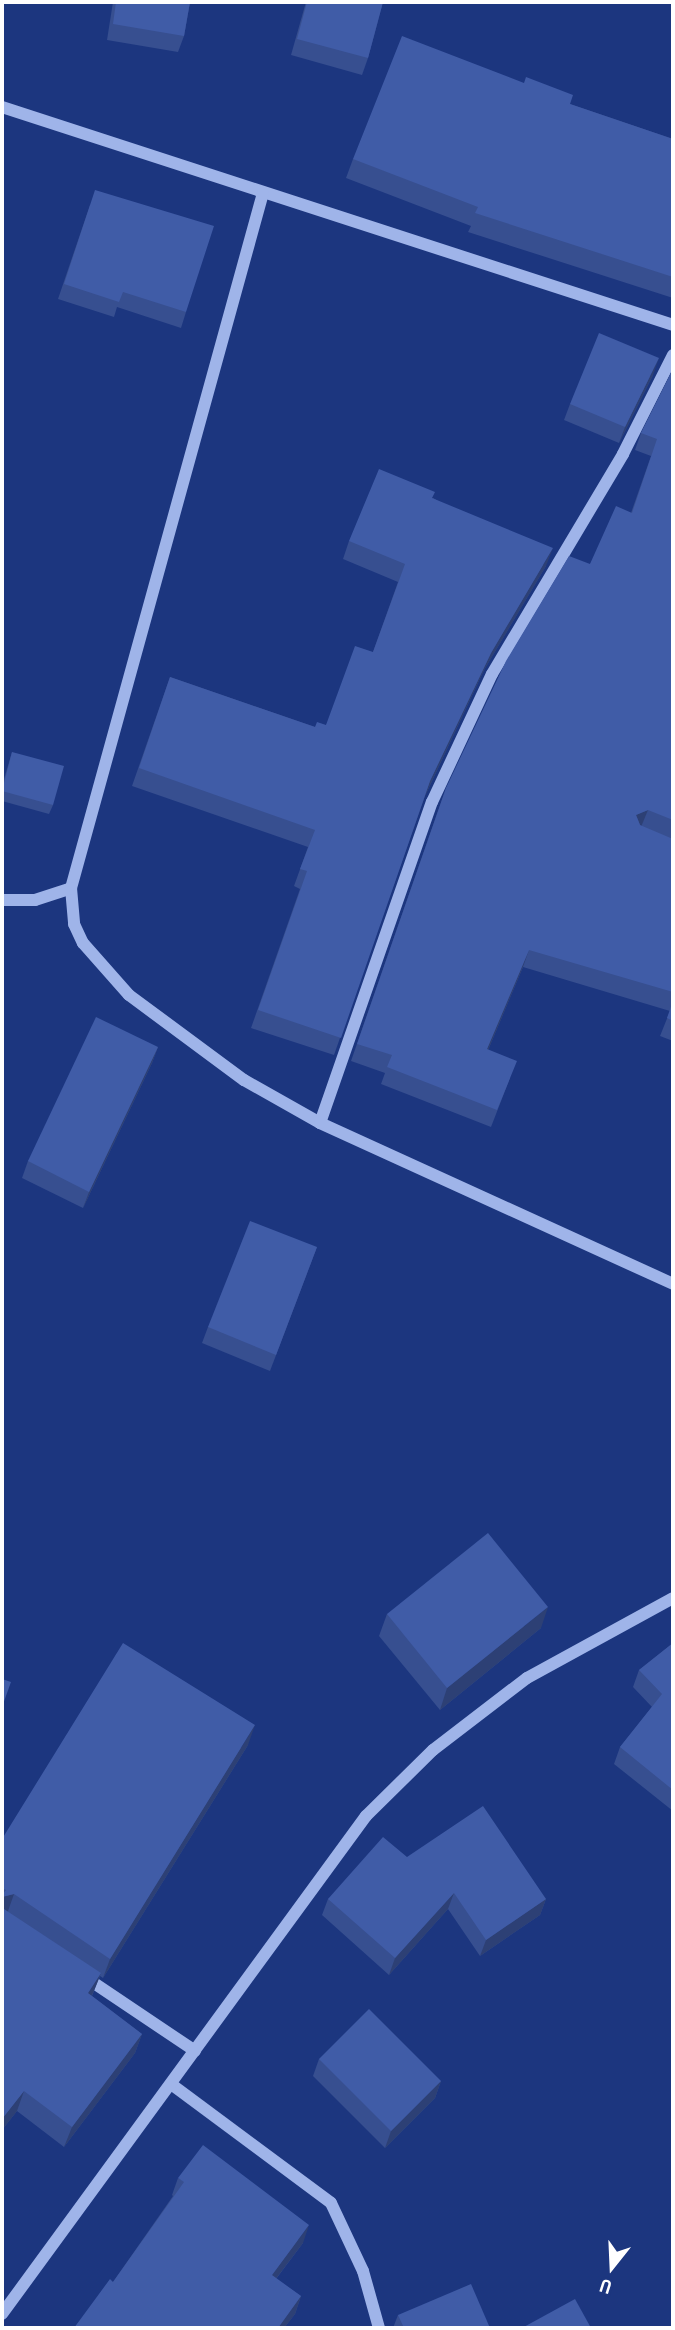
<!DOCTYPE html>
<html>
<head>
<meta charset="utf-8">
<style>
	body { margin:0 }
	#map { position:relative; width:675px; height:2330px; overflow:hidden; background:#1c367f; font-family:"Archivo Narrow",sans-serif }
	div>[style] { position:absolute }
	.minor>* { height:12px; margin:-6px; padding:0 6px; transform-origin:6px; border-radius:6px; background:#9fb4e9 }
	.wall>* { inset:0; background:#374f90 }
	.shaded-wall>* { inset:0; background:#2d4075 }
	.building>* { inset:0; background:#405ca7 }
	span { translate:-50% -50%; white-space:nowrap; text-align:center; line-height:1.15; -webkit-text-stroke:7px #1c367f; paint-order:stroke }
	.frame { position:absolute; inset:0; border:4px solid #fff; pointer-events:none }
	.north { position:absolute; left:577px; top:2232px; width:70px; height:70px; -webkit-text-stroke:5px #1c367f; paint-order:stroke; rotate:198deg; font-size:19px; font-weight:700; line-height:28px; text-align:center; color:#fff }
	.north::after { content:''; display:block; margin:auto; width:24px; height:32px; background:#fff; clip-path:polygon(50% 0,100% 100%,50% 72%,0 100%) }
</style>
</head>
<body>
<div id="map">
	<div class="minor">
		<div style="left:2px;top:107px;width:706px;rotate:18deg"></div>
		<div style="left:263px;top:193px;width:721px;rotate:105.44deg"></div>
		<div style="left:71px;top:888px;width:36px;rotate:85deg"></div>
		<div style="left:74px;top:924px;width:21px;rotate:65deg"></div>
		<div style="left:83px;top:943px;width:69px;rotate:48.5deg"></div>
		<div style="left:129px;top:995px;width:143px;rotate:36.5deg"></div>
		<div style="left:244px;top:1080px;width:87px;rotate:29.5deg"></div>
		<div style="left:320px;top:1123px;width:388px;rotate:24.5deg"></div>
		<div style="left:2px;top:900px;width:33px"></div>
		<div style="left:35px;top:900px;width:38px;rotate:-18deg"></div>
		<div style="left:320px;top:1123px;width:340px;rotate:-70.8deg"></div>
		<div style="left:432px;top:802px;width:141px;rotate:-64.9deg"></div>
		<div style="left:492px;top:674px;width:256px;rotate:-59.2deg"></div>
		<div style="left:623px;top:454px;width:111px;rotate:-63.2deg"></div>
		<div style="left:82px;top:1975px;width:136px;rotate:33.9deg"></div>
		<div style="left:171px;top:2084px;width:199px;rotate:36.6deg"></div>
		<div style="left:331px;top:2203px;width:75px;rotate:64.8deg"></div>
		<div style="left:363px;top:2271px;width:59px;rotate:74.3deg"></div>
		<div style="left:2px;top:2314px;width:617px;rotate:-53.84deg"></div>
		<div style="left:366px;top:1816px;width:94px;rotate:-44.6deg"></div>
		<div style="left:433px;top:1750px;width:118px;rotate:-37.5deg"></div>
		<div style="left:527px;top:1678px;width:166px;rotate:-28.7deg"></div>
	</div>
	<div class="wall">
		<div style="clip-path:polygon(113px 2px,190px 2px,184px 36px,178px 52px,107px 40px)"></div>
		<div style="clip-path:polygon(306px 2px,383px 2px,368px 58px,362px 75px,291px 55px)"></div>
		<div style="clip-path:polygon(570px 104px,673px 139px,673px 298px,468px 232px,471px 226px,346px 178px,353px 159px)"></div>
		<div style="clip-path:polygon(90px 205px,186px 312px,181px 328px,117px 307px,114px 317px,58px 299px)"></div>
		<div style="clip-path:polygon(673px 369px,673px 1041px,660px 1036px,670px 1011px,523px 967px,488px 1050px,510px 1078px,491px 1127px,381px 1084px,385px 1073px,351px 1061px,446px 788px,590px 564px,631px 513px,651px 456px,635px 450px,641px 433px)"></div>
		<div style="clip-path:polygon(653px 375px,619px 443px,564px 420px,570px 404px)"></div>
		<div style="clip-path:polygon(433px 498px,546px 566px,484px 670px,425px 796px,334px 1055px,251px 1028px,300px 889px,294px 886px,308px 847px,132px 786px,170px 677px,315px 727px,326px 725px,373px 652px,398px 582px,343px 559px,349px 541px)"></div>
		<div style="clip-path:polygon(12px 752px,53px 805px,49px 814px,2px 801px,2px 786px)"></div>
		<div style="clip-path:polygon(158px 1047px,152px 1063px,83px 1208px,22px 1178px,28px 1161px)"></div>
		<div style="clip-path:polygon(317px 1247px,270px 1371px,202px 1343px,208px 1327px)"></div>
		<div style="clip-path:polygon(387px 1614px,541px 1628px,440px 1710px,379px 1636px)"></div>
		<div style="clip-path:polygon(673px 1643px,673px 1811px,614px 1764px,620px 1747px,652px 1707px,633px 1687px,639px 1670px)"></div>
		<div style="clip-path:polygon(248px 1745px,103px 1978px,100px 1976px,92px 1996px,142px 2034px,135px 2053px,64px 2147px,17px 2111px,2px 2130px,2px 1839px)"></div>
		<div style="clip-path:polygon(407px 1857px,546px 1899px,540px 1915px,480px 1956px,448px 1909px,389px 1975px,322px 1915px,328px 1899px)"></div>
		<div style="clip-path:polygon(319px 2059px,441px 2081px,435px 2098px,385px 2148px,313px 2076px)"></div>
		<div style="clip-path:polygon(178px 2178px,303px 2243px,276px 2279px,301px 2296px,295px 2314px,284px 2328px,74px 2328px,113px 2282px,173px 2196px,172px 2195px)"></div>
		<div style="clip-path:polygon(398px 2315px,490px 2328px,393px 2328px)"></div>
	</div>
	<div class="shaded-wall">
		<div style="clip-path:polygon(659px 358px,653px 375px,619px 443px,625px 427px)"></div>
		<div style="clip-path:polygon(553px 548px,546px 566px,484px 670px,424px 798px,430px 781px,491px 653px)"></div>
		<div style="clip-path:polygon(648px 810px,641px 827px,636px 815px)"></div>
		<div style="clip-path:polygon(529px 950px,523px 967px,481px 1067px,487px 1049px)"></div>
		<div style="clip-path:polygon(158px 1047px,152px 1063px,83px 1208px,89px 1192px)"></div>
		<div style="clip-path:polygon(548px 1607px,541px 1628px,440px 1710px,447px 1688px)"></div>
		<div style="clip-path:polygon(255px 1725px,248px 1745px,103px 1978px,110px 1959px)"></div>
		<div style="clip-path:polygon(454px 1893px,448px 1909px,389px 1975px,395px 1958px)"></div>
		<div style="clip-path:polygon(14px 1894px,7px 1914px,2px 1915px,2px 1897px)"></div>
		<div style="clip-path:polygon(546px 1899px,540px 1915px,480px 1956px,486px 1940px)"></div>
		<div style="clip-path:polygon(101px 1973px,93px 1993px,81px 2013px,88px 1993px)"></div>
		<div style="clip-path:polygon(142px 2034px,135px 2053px,64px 2147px,72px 2127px)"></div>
		<div style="clip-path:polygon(441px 2081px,435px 2098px,385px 2148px,391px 2131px)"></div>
		<div style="clip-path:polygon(24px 2091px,17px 2111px,2px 2130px,2px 2119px)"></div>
		<div style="clip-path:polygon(309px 2225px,303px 2243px,265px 2293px,272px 2275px)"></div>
		<div style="clip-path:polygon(301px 2296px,295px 2314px,284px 2328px,278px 2328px)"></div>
	</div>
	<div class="building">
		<div style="clip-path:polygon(116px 2px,190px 2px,184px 36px,113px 24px)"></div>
		<div style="clip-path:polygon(307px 2px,383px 2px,368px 58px,297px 39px)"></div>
		<div style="clip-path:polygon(402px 36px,524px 83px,526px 77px,573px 95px,570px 104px,673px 139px,673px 277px,475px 213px,478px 207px,353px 159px)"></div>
		<div style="clip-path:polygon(95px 190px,214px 226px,186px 312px,123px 292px,119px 302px,64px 284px)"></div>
		<div style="clip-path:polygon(599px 333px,659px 358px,625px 427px,570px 404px)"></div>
		<div style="clip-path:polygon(673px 369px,673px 820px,648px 810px,636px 815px,640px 825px,673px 839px,673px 992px,529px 950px,487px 1049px,517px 1061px,497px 1110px,387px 1067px,392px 1055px,357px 1044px,446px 788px,506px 661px,569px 556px,590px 564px,616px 506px,632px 513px,657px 439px,641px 433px)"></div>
		<div style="clip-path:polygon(379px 469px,435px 492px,432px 498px,553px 548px,491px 653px,430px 781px,341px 1038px,258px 1010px,307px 871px,300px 869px,315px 830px,139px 768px,170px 677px,315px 727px,317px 722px,326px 725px,355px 646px,373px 652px,405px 564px,349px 541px)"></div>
		<div style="clip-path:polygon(12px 752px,64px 766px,53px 805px,2px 791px)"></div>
		<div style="clip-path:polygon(673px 1001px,673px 1021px,667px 1018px)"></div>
		<div style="clip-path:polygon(96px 1017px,158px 1047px,89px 1192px,28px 1161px)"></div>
		<div style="clip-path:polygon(250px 1221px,317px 1247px,276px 1355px,208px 1327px)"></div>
		<div style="clip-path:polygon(488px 1533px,548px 1607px,447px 1688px,387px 1614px)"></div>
		<div style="clip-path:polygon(123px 1643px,255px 1725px,110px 1959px,14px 1894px,2px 1897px,2px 1895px,6px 1890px,2px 1888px,2px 1839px)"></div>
		<div style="clip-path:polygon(673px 1643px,673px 1790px,620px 1747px,662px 1694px,639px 1670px)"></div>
		<div style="clip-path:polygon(2px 1679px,11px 1682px,2px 1707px)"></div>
		<div style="clip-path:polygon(483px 1806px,546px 1899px,486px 1940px,454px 1893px,395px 1958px,328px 1899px,383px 1837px,407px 1857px)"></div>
		<div style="clip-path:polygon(2px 1898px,4px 1909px,101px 1973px,88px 1993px,142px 2034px,72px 2127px,24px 2091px,2px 2119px)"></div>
		<div style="clip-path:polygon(369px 2009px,441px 2081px,391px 2131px,319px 2059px)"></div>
		<div style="clip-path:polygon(203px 2145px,309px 2225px,272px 2275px,301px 2296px,278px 2328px,74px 2328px,110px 2279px,113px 2282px,184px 2182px,178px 2178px)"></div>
		<div style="clip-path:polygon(471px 2284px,490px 2328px,404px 2328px,398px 2315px)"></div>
		<div style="clip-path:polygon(575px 2299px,591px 2328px,522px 2328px)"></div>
	</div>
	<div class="frame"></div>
	<div class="north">U</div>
</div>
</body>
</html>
